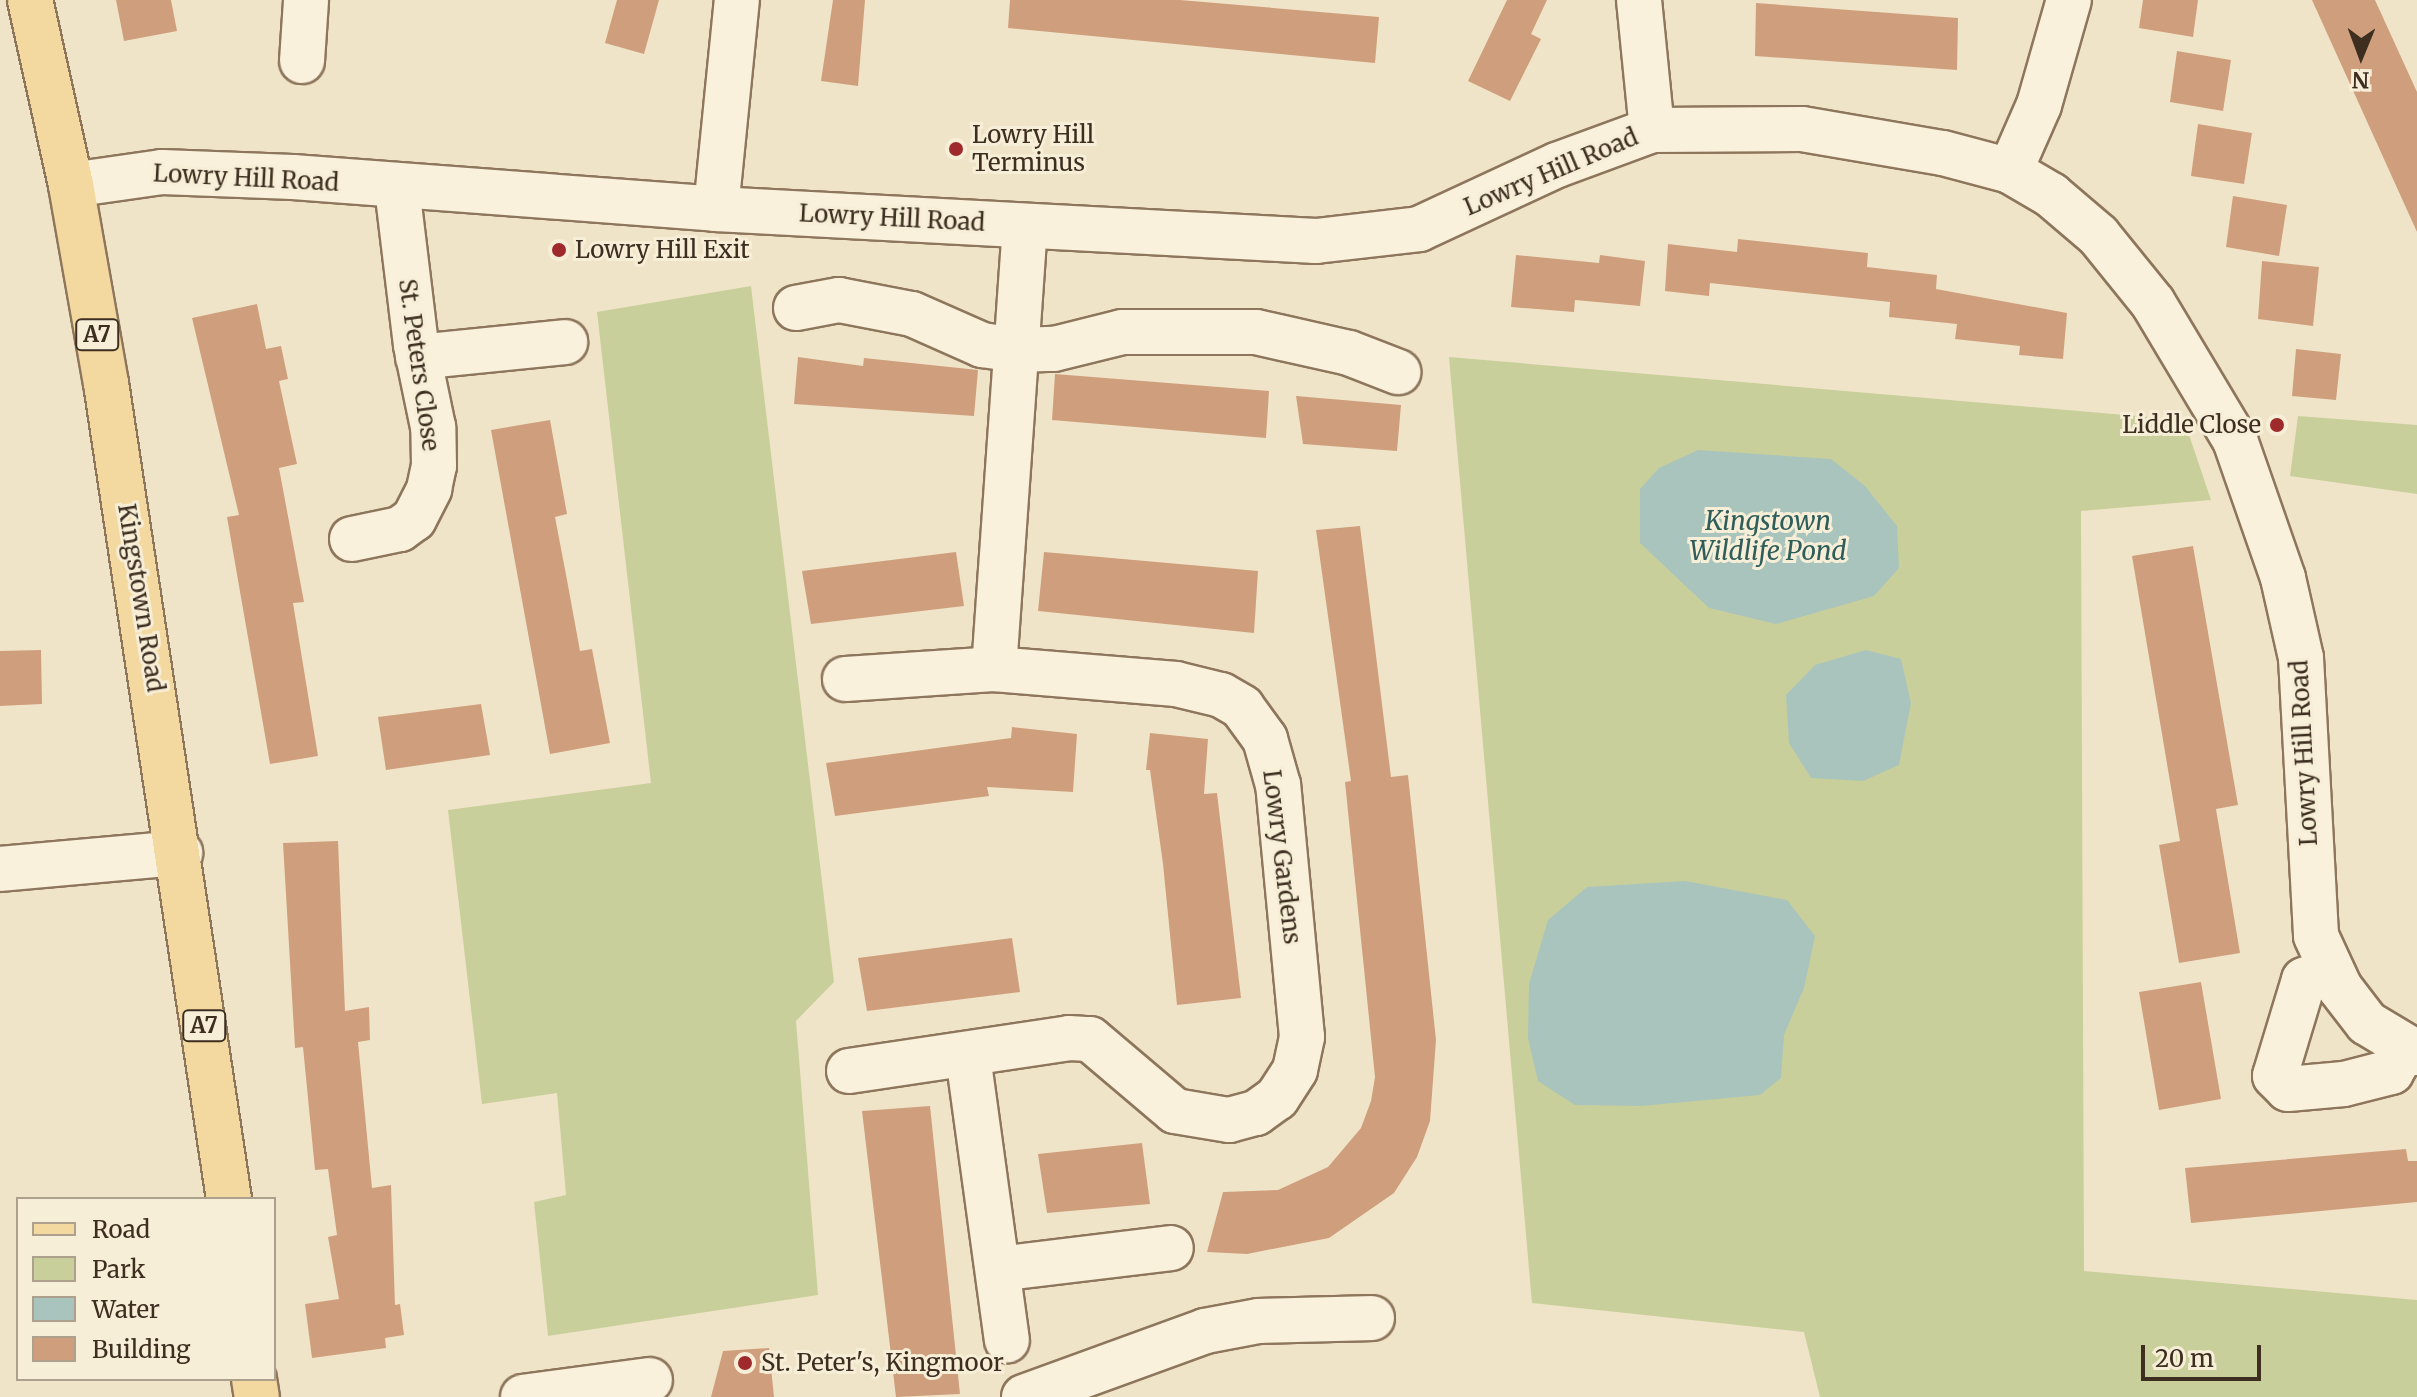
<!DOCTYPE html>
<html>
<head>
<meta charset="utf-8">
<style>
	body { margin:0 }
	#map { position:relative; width:2417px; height:1397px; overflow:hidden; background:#f0e4c8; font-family:Merriweather,serif }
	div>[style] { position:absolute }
	.green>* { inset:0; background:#c9cf9b }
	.water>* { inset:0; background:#a9c4bc }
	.building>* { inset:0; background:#cf9f7d }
	.roads { filter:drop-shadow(2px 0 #8d765c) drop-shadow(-2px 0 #8d765c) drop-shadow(0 2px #8d765c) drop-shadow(0 -2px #8d765c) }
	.minor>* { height:44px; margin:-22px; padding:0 22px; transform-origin:22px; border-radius:22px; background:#faf1dc }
	.major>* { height:44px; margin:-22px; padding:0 22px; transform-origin:22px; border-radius:22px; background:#f3d9a0 }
	.dots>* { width:22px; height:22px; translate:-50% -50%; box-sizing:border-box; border:4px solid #f7eed8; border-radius:50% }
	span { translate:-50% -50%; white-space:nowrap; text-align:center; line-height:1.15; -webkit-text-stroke:6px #f7eed8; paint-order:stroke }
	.shield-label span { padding:2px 6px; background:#f7eed8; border:2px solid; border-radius:6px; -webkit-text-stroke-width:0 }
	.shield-label { font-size:22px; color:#3d2e20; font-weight:700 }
	.poi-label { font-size:24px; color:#3d2e20 }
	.left { translate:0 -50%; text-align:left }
	.right { translate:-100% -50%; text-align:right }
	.street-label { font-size:24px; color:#3d2e20 }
	.water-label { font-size:26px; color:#2f5d5a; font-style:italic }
	.legend { position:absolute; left:16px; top:1197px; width:260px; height:184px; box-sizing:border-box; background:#f7eed8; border:2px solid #ada18e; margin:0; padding:10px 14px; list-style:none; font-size:24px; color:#3d2e20 }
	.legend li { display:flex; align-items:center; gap:16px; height:40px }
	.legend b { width:40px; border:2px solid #ada18e }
	.north { position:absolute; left:2321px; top:16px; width:80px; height:80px; -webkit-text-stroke:6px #f7eed8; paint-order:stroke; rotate:181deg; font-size:22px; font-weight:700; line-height:32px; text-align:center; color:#3d2e20 }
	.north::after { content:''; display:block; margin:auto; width:28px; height:36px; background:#3d2e20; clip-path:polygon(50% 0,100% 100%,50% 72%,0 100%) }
	.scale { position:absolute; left:2141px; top:1345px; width:120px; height:36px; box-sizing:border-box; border:4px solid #3d2e20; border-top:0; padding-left:10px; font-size:24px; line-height:28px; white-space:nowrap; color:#3d2e20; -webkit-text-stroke:6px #f7eed8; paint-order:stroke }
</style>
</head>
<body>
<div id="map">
	<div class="green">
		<div style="clip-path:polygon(751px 286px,834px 982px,796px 1021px,818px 1295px,548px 1336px,534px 1202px,566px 1195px,557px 1093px,482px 1104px,448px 810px,651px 783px,597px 312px)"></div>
		<div style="clip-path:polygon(1449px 357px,2184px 420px,2211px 500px,2081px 511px,2084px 1271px,2417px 1300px,2417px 1397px,1820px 1397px,1804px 1332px,1532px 1303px)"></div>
		<div style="clip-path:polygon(2298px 416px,2417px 425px,2417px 494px,2290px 476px)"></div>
	</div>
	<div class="water">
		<div style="clip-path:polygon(1698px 450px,1831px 459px,1865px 486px,1897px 526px,1899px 568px,1874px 596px,1776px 624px,1709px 608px,1640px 543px,1640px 489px,1659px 468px)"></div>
		<div style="clip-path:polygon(1866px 650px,1901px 659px,1911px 703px,1899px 765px,1863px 781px,1811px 778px,1789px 743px,1786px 695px,1815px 665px)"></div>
		<div style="clip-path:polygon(1685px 881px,1787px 900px,1815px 936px,1804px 988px,1784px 1035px,1781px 1078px,1760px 1095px,1641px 1106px,1575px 1105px,1538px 1081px,1528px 1038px,1529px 984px,1548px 920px,1587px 887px)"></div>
	</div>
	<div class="building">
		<div style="clip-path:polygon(116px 0,171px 0,177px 31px,124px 41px)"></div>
		<div style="clip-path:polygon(617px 0,659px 0,644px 54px,605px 43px)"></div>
		<div style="clip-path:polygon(833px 0,865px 0,858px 86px,821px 81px)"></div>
		<div style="clip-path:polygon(1010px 0,1180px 0,1379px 17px,1375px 63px,1008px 28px)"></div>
		<div style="clip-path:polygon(1507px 0,1547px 0,1531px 34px,1541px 39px,1510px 101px,1468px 81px)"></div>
		<div style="clip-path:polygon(2143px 0,2198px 0,2193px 37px,2139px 28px)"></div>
		<div style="clip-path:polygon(2312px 0,2375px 0,2417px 92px,2417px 232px)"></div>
		<div style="clip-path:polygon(1756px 3px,1958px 18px,1957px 70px,1755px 56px)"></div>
		<div style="clip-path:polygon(2177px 51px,2231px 60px,2223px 111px,2170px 102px)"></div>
		<div style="clip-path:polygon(2198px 124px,2252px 133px,2244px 184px,2191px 176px)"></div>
		<div style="clip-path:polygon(2233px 196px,2287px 205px,2279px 256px,2226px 247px)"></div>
		<div style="clip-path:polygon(1738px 239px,1868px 253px,1867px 267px,1937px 275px,1936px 289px,2067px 313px,2063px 359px,2019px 355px,2020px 346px,1955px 339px,1957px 324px,1889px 317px,1890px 302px,1710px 283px,1709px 296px,1665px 291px,1668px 244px,1737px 252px)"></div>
		<div style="clip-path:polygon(1516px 255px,1599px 263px,1600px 255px,1645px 261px,1640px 306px,1575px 300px,1574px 312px,1511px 307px)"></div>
		<div style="clip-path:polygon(2262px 261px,2319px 267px,2313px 326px,2258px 319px)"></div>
		<div style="clip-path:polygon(257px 304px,266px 349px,281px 346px,288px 379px,279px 381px,297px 464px,279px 468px,304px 602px,293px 603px,318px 756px,270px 764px,227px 517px,239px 515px,192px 318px)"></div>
		<div style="clip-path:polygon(2296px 349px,2341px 354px,2336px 400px,2292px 396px)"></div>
		<div style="clip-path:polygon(798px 357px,863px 366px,864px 358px,978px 370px,974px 416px,794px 404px)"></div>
		<div style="clip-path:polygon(1055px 374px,1269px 391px,1266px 438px,1052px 420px)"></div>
		<div style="clip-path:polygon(1296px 396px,1401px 405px,1397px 451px,1303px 444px)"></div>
		<div style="clip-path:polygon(550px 420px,567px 514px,555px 517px,567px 580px,580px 651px,592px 649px,610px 743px,550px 754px,491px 430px)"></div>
		<div style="clip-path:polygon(1360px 526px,1391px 777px,1408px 775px,1436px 1040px,1430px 1121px,1417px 1157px,1394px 1193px,1329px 1238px,1247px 1254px,1207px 1252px,1223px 1192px,1278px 1190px,1328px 1167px,1361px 1128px,1371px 1101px,1375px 1077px,1345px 782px,1351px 781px,1316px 530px)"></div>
		<div style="clip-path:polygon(2193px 546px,2238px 805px,2216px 809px,2240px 953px,2179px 963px,2159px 845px,2180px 841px,2132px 556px)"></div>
		<div style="clip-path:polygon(956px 552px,964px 606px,811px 624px,802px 571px)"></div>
		<div style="clip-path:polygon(1044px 552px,1258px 571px,1254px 633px,1038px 611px)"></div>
		<div style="clip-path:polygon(41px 650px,42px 704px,0 706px,0 651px)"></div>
		<div style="clip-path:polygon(481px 704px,490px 755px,386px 770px,378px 717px)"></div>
		<div style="clip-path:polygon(1012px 727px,1077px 734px,1073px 792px,987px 787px,989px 796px,835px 816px,826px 763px,1011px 738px)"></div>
		<div style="clip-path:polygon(1150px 733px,1208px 739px,1204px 794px,1217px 793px,1241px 998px,1177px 1005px,1163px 864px,1150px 770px,1146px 770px)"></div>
		<div style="clip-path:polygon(338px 841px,345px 1011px,369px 1007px,370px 1040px,358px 1042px,372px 1188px,391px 1185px,395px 1305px,400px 1304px,404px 1335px,385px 1338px,386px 1348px,312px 1358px,305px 1304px,339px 1299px,328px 1237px,337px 1235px,328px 1169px,315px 1170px,303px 1047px,295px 1048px,283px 843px)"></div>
		<div style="clip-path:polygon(1012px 938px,1020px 992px,867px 1011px,858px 958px)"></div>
		<div style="clip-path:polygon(2201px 982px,2221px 1099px,2159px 1110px,2139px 992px)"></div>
		<div style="clip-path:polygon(930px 1106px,960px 1394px,896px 1397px,862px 1111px)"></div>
		<div style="clip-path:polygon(1142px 1143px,1150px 1204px,1047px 1213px,1038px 1154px)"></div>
		<div style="clip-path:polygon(2406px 1149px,2408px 1161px,2417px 1161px,2417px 1202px,2191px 1223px,2185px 1168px)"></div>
		<div style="clip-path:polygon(769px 1348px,774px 1397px,711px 1397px,723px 1351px)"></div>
	</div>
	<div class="roads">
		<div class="minor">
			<div style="left:1639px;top:0;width:131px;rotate:84.3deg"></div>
			<div style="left:302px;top:61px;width:61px;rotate:-86.2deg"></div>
			<div style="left:2010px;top:171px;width:72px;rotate:-66.3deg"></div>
			<div style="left:2039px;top:105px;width:109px;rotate:-74.1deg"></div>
			<div style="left:71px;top:185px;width:92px;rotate:-8.1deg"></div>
			<div style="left:162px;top:172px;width:131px;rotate:2.2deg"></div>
			<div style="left:293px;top:177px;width:424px;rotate:4.3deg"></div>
			<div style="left:716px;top:209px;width:601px;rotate:3.05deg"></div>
			<div style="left:1316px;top:241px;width:104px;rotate:-6.6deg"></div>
			<div style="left:1419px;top:229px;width:152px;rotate:-24.9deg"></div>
			<div style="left:1557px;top:165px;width:101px;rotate:-20.2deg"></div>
			<div style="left:1652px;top:130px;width:150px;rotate:-0.4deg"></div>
			<div style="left:1802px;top:129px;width:143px;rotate:9.7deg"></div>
			<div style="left:1943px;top:153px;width:69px;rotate:15deg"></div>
			<div style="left:2010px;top:171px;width:48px;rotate:30.3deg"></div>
			<div style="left:2051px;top:195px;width:62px;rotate:40.4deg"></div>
			<div style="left:2098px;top:235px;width:87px;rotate:51deg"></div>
			<div style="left:2153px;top:303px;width:160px;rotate:59.1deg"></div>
			<div style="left:2235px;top:440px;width:146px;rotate:70.8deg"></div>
			<div style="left:2283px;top:578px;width:82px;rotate:77.3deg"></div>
			<div style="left:2301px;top:658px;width:278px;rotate:86.9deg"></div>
			<div style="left:2316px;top:936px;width:57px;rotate:65.2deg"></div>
			<div style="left:2340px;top:988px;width:44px;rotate:52.4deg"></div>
			<div style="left:2367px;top:1023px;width:58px;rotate:31deg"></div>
			<div style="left:716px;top:209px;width:210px;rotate:-84.3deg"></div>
			<div style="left:796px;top:308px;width:44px;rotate:-10.5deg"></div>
			<div style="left:839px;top:300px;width:74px;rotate:10.9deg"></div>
			<div style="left:912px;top:314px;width:77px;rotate:23.9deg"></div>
			<div style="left:982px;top:345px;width:36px;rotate:8deg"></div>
			<div style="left:1018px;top:350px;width:36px;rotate:-2deg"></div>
			<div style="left:1054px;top:349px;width:70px;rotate:-14deg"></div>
			<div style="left:1122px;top:332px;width:134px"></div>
			<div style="left:1256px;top:332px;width:95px;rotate:12.7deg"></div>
			<div style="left:1349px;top:353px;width:53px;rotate:21.2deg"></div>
			<div style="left:418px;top:357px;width:148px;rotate:-5.8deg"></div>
			<div style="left:352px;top:539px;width:49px;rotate:-11.8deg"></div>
			<div style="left:400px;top:529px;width:17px;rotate:-36deg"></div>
			<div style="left:414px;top:519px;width:34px;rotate:-63deg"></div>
			<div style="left:429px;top:489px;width:24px;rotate:-78deg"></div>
			<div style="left:434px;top:466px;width:39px;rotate:-91deg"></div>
			<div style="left:433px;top:427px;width:84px;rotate:-101.7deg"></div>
			<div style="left:416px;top:345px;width:158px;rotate:-96.9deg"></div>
			<div style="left:845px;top:679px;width:149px;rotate:-3.8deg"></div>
			<div style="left:0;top:869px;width:181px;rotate:-5.1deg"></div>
			<div style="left:2329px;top:970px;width:27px;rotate:158deg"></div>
			<div style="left:2304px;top:980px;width:100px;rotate:106.8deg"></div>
			<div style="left:2275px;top:1076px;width:18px;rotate:45deg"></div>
			<div style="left:2288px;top:1089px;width:56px;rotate:-5.1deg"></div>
			<div style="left:2344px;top:1084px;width:49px;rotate:-14.3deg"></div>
			<div style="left:2391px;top:1072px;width:27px;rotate:-59deg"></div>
			<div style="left:968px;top:1056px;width:287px;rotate:82.2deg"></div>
			<div style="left:849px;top:1071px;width:222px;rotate:-8.5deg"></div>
			<div style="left:1069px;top:1038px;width:21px;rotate:3deg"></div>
			<div style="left:1090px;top:1039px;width:111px;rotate:40.3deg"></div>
			<div style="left:1175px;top:1111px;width:55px;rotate:9.5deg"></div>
			<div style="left:1229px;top:1120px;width:28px;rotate:-15deg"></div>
			<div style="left:1256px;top:1113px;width:26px;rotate:-36deg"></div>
			<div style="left:1277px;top:1098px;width:33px;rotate:-57deg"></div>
			<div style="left:1295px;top:1070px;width:34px;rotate:-78deg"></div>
			<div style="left:1302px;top:1037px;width:253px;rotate:-95.4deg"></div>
			<div style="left:1278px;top:785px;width:48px;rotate:-105.8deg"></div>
			<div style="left:1265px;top:739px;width:39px;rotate:-126deg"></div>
			<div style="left:1242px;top:707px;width:24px;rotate:-150deg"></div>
			<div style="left:1221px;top:695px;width:46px;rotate:-166.3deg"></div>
			<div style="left:1176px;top:684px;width:183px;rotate:-175.3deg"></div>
			<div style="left:994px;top:669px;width:444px;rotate:-86deg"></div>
			<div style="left:998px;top:1269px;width:174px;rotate:-6.9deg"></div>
			<div style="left:523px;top:1397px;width:128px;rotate:-7.6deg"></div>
			<div style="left:1024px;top:1397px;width:193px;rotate:-20deg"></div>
			<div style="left:1205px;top:1331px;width:55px;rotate:-10.5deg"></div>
			<div style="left:1259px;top:1321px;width:113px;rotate:-1.5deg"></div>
		</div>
		<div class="major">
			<div style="left:30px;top:0;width:189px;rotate:77.5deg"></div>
			<div style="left:71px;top:185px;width:201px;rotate:80deg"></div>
			<div style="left:106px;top:383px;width:825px;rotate:81.43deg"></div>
			<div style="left:254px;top:1379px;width:18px;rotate:81deg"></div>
		</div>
	</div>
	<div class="dots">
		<div style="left:956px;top:149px;background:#9e2a2b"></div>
		<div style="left:559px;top:250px;background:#9e2a2b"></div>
		<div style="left:2277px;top:425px;background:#9e2a2b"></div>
		<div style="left:745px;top:1363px;background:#9e2a2b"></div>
	</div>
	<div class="shield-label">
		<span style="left:97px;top:335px">A7</span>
		<span style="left:204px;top:1026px">A7</span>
	</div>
	<div class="poi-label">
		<span class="left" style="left:972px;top:149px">Lowry Hill<br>Terminus</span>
		<span class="left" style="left:575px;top:250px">Lowry Hill Exit</span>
		<span class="right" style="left:2261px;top:425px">Liddle Close</span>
		<span class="left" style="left:761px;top:1363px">St. Peter's, Kingmoor</span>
	</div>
	<div class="street-label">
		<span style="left:1551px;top:172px;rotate:-23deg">Lowry Hill Road</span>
		<span style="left:246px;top:178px;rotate:3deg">Lowry Hill Road</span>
		<span style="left:892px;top:218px;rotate:3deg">Lowry Hill Road</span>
		<span style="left:419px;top:365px;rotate:82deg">St. Peters Close</span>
		<span style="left:141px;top:598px;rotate:81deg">Kingstown Road</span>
		<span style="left:2304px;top:753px;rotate:-93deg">Lowry Hill Road</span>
		<span style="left:1282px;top:857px;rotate:83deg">Lowry Gardens</span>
	</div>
	<div class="water-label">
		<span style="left:1768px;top:536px">Kingstown<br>Wildlife Pond</span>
	</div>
	<ul class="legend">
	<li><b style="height:10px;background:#f3d9a0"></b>Road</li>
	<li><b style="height:22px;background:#c9cf9b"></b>Park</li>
	<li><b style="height:22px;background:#a9c4bc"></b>Water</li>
	<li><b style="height:22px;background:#cf9f7d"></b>Building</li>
	</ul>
	<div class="north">N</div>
	<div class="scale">20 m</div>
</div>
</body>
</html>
